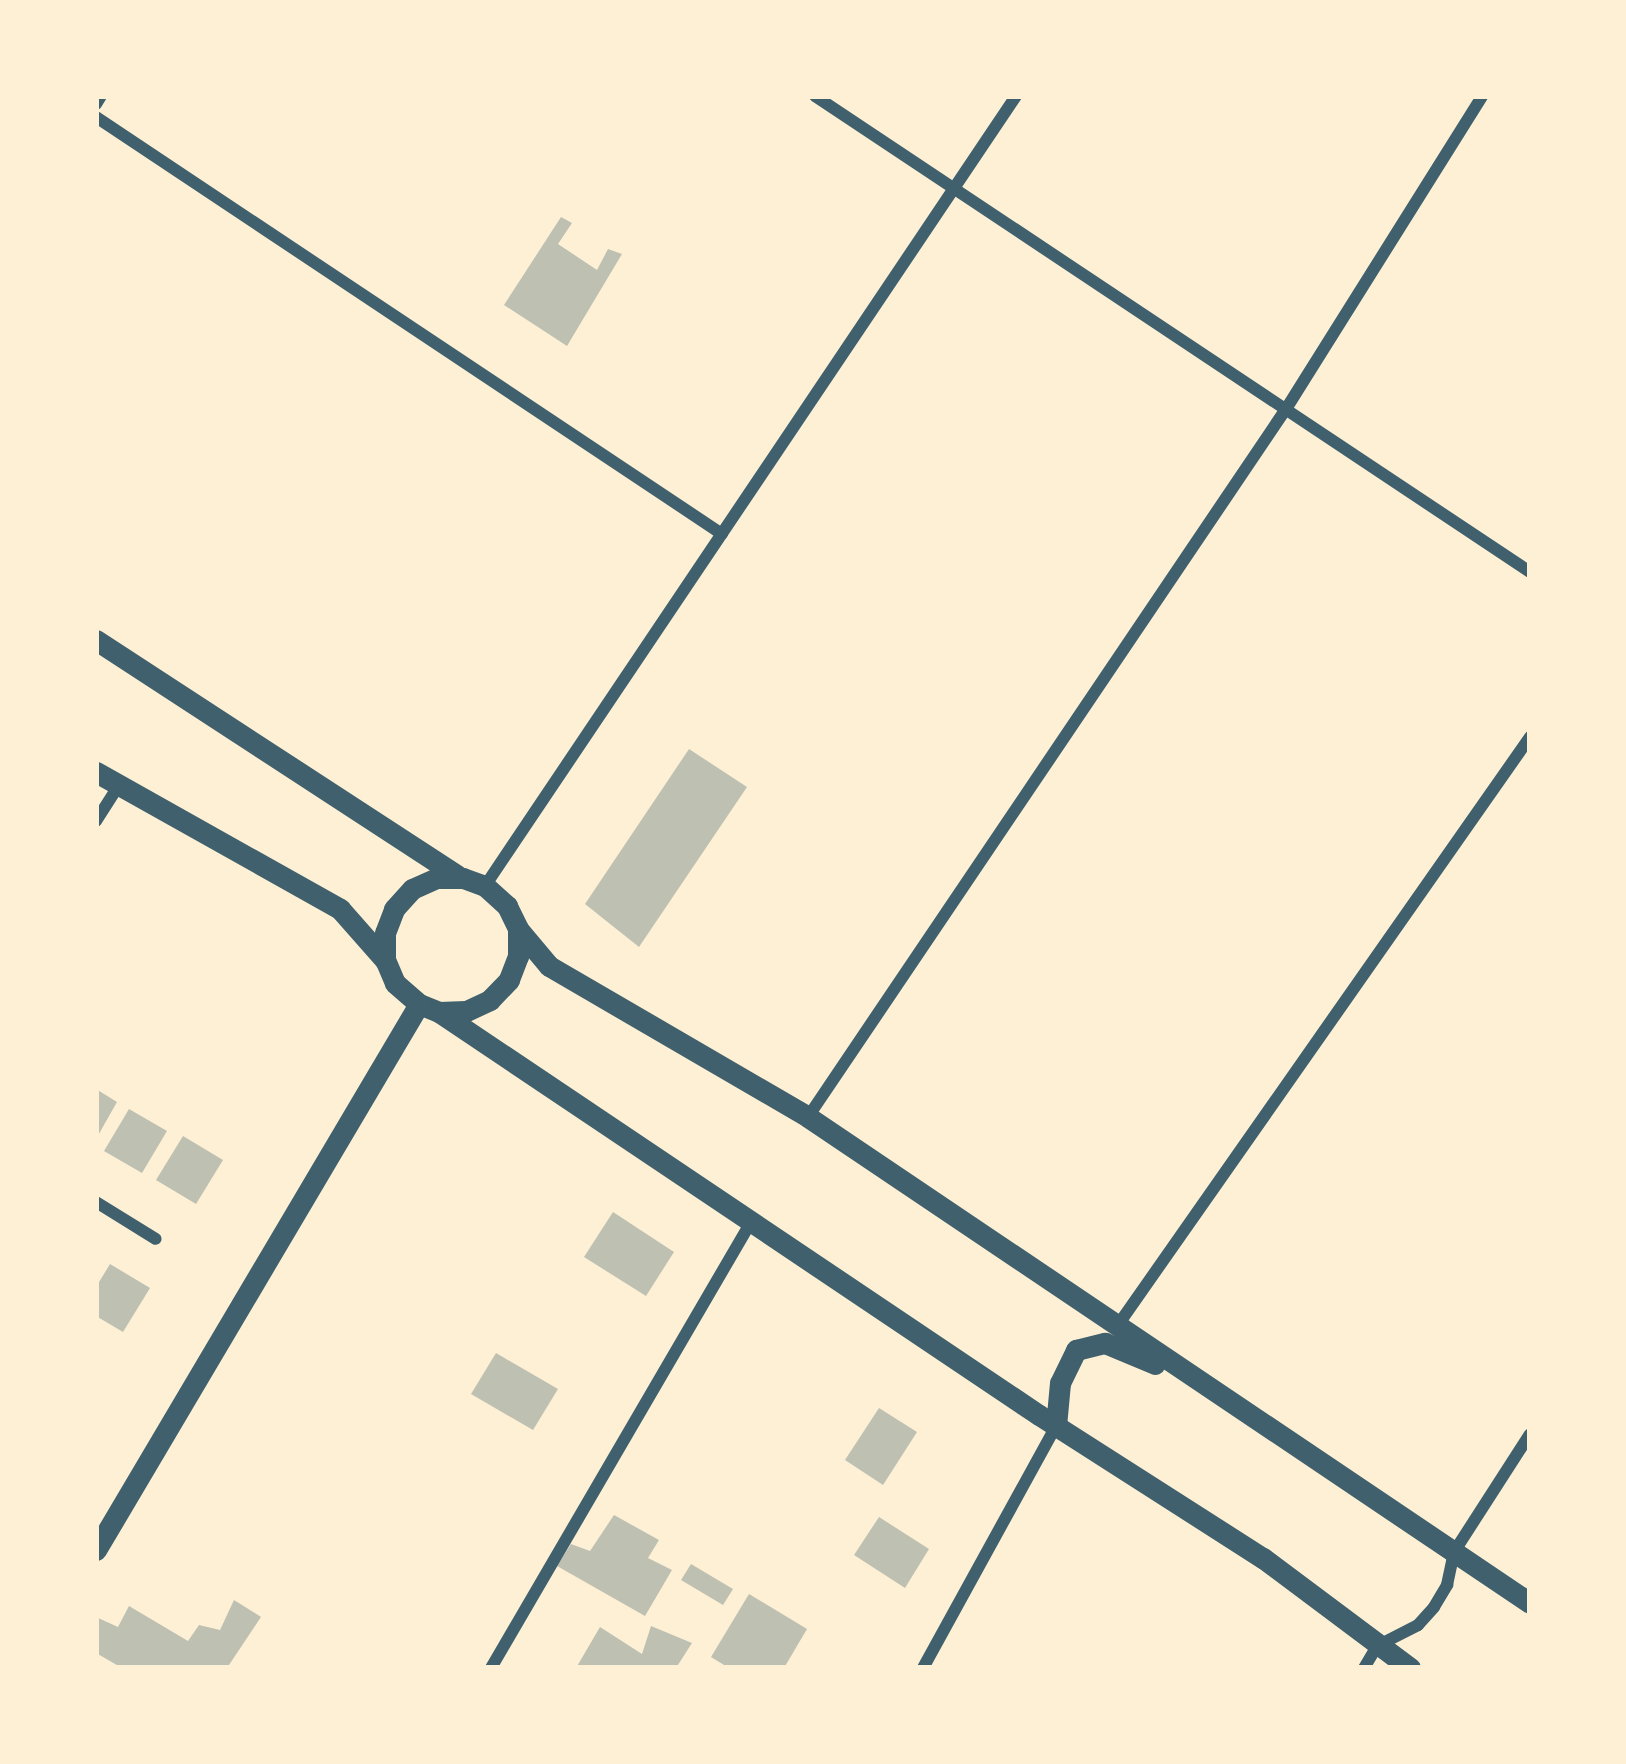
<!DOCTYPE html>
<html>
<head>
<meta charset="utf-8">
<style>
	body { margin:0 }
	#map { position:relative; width:1626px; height:1764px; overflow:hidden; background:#fdf0d5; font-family:Rubik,sans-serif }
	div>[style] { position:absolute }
	.building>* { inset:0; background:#bec0b2 }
	.minor>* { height:12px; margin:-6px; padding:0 6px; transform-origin:6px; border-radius:6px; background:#3f606c }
	.tertiary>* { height:21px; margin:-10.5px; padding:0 10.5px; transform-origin:10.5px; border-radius:10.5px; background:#3f606c }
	span { translate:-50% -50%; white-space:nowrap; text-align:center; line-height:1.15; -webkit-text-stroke:12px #fdf0d5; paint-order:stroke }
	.frame { position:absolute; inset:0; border:99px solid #fdf0d5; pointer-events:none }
</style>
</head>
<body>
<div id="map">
	<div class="building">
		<div style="clip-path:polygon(561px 217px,572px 223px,558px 244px,597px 270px,608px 249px,622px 254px,567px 346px,504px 305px)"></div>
		<div style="clip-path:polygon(689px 749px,747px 787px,639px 947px,585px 904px)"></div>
		<div style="clip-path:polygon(96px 1089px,117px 1102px,96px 1139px)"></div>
		<div style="clip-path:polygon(129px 1109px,167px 1131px,142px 1173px,104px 1151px)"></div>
		<div style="clip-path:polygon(183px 1136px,223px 1160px,196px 1204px,156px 1180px)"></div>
		<div style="clip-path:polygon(613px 1212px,674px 1252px,646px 1296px,584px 1257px)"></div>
		<div style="clip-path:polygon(110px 1264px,150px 1288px,123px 1332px,96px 1316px,96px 1287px)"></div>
		<div style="clip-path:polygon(496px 1353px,558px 1389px,533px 1430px,471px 1394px)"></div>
		<div style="clip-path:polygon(879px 1408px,917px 1432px,883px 1485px,845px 1460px)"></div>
		<div style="clip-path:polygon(614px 1515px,659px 1540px,648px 1558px,672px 1570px,645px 1616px,557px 1566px,571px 1544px,590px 1551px)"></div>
		<div style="clip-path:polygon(879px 1517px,929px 1549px,905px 1588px,854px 1555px)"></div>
		<div style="clip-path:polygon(691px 1564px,733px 1589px,723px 1605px,681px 1580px)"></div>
		<div style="clip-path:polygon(749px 1594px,807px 1629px,784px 1668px,729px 1668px,711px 1657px)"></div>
		<div style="clip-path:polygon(234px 1600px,261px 1617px,227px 1668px,122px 1668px,96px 1653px,96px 1617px,118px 1627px,129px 1606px,188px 1641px,199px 1625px,220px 1630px)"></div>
		<div style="clip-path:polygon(651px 1626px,692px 1643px,676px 1668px,576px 1668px,600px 1627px,642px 1654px)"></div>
	</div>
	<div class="minor">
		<div style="left:815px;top:96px;width:859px;rotate:33.65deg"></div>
		<div style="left:96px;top:104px;width:9px;rotate:-58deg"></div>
		<div style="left:96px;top:117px;width:752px;rotate:33.67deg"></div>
		<div style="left:96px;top:821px;width:43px;rotate:-57.4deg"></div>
		<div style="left:485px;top:886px;width:952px;rotate:-56.09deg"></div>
		<div style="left:808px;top:1117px;width:854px;rotate:-55.98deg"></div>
		<div style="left:1286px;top:409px;width:369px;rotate:-57.9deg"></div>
		<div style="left:96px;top:1202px;width:70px;rotate:31.7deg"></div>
		<div style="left:1118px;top:1325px;width:718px;rotate:-54.98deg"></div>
		<div style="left:491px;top:1668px;width:516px;rotate:-59.76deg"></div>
		<div style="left:923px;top:1668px;width:276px;rotate:-61.2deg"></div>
		<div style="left:1364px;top:1668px;width:26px;rotate:-59deg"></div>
		<div style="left:1377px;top:1646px;width:46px;rotate:-27.1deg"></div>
		<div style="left:1418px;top:1625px;width:24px;rotate:-48deg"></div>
		<div style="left:1434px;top:1607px;width:26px;rotate:-59deg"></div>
		<div style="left:1447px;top:1585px;width:34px;rotate:-78deg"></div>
		<div style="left:1454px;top:1552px;width:140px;rotate:-57.2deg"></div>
	</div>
	<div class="tertiary">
		<div style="left:96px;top:640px;width:431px;rotate:33.1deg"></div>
		<div style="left:96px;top:772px;width:280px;rotate:29.3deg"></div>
		<div style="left:340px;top:909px;width:68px;rotate:48.6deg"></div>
		<div style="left:518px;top:929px;width:27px;rotate:90deg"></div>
		<div style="left:518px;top:956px;width:26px;rotate:111deg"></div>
		<div style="left:509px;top:980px;width:28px;rotate:134deg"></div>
		<div style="left:490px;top:1000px;width:26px;rotate:155deg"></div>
		<div style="left:466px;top:1011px;width:27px;rotate:178deg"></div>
		<div style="left:439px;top:1012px;width:22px;rotate:-158deg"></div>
		<div style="left:419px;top:1004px;width:32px;rotate:-139deg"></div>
		<div style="left:395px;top:983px;width:25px;rotate:-113deg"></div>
		<div style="left:385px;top:960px;width:27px;rotate:-90deg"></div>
		<div style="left:385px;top:933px;width:26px;rotate:-69deg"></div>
		<div style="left:394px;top:909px;width:27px;rotate:-48deg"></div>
		<div style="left:412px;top:889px;width:27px;rotate:-24deg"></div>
		<div style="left:437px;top:878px;width:26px"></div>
		<div style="left:463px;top:878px;width:23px;rotate:20deg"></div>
		<div style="left:485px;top:886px;width:30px;rotate:42deg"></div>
		<div style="left:507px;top:906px;width:25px;rotate:64deg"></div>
		<div style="left:518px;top:929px;width:48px;rotate:50deg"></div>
		<div style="left:549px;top:966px;width:300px;rotate:30.2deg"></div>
		<div style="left:808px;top:1117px;width:870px;rotate:33.95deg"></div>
		<div style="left:439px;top:1012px;width:723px;rotate:33.89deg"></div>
		<div style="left:1039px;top:1415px;width:266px;rotate:32.6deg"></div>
		<div style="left:1263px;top:1558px;width:184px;rotate:36.8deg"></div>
		<div style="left:1056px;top:1426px;width:43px;rotate:-84.7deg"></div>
		<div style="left:1060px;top:1383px;width:37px;rotate:-64deg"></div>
		<div style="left:1076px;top:1350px;width:30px;rotate:-14deg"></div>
		<div style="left:1105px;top:1343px;width:54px;rotate:22.8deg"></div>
		<div style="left:96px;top:1550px;width:634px;rotate:-59.39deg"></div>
	</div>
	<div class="frame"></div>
</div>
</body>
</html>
